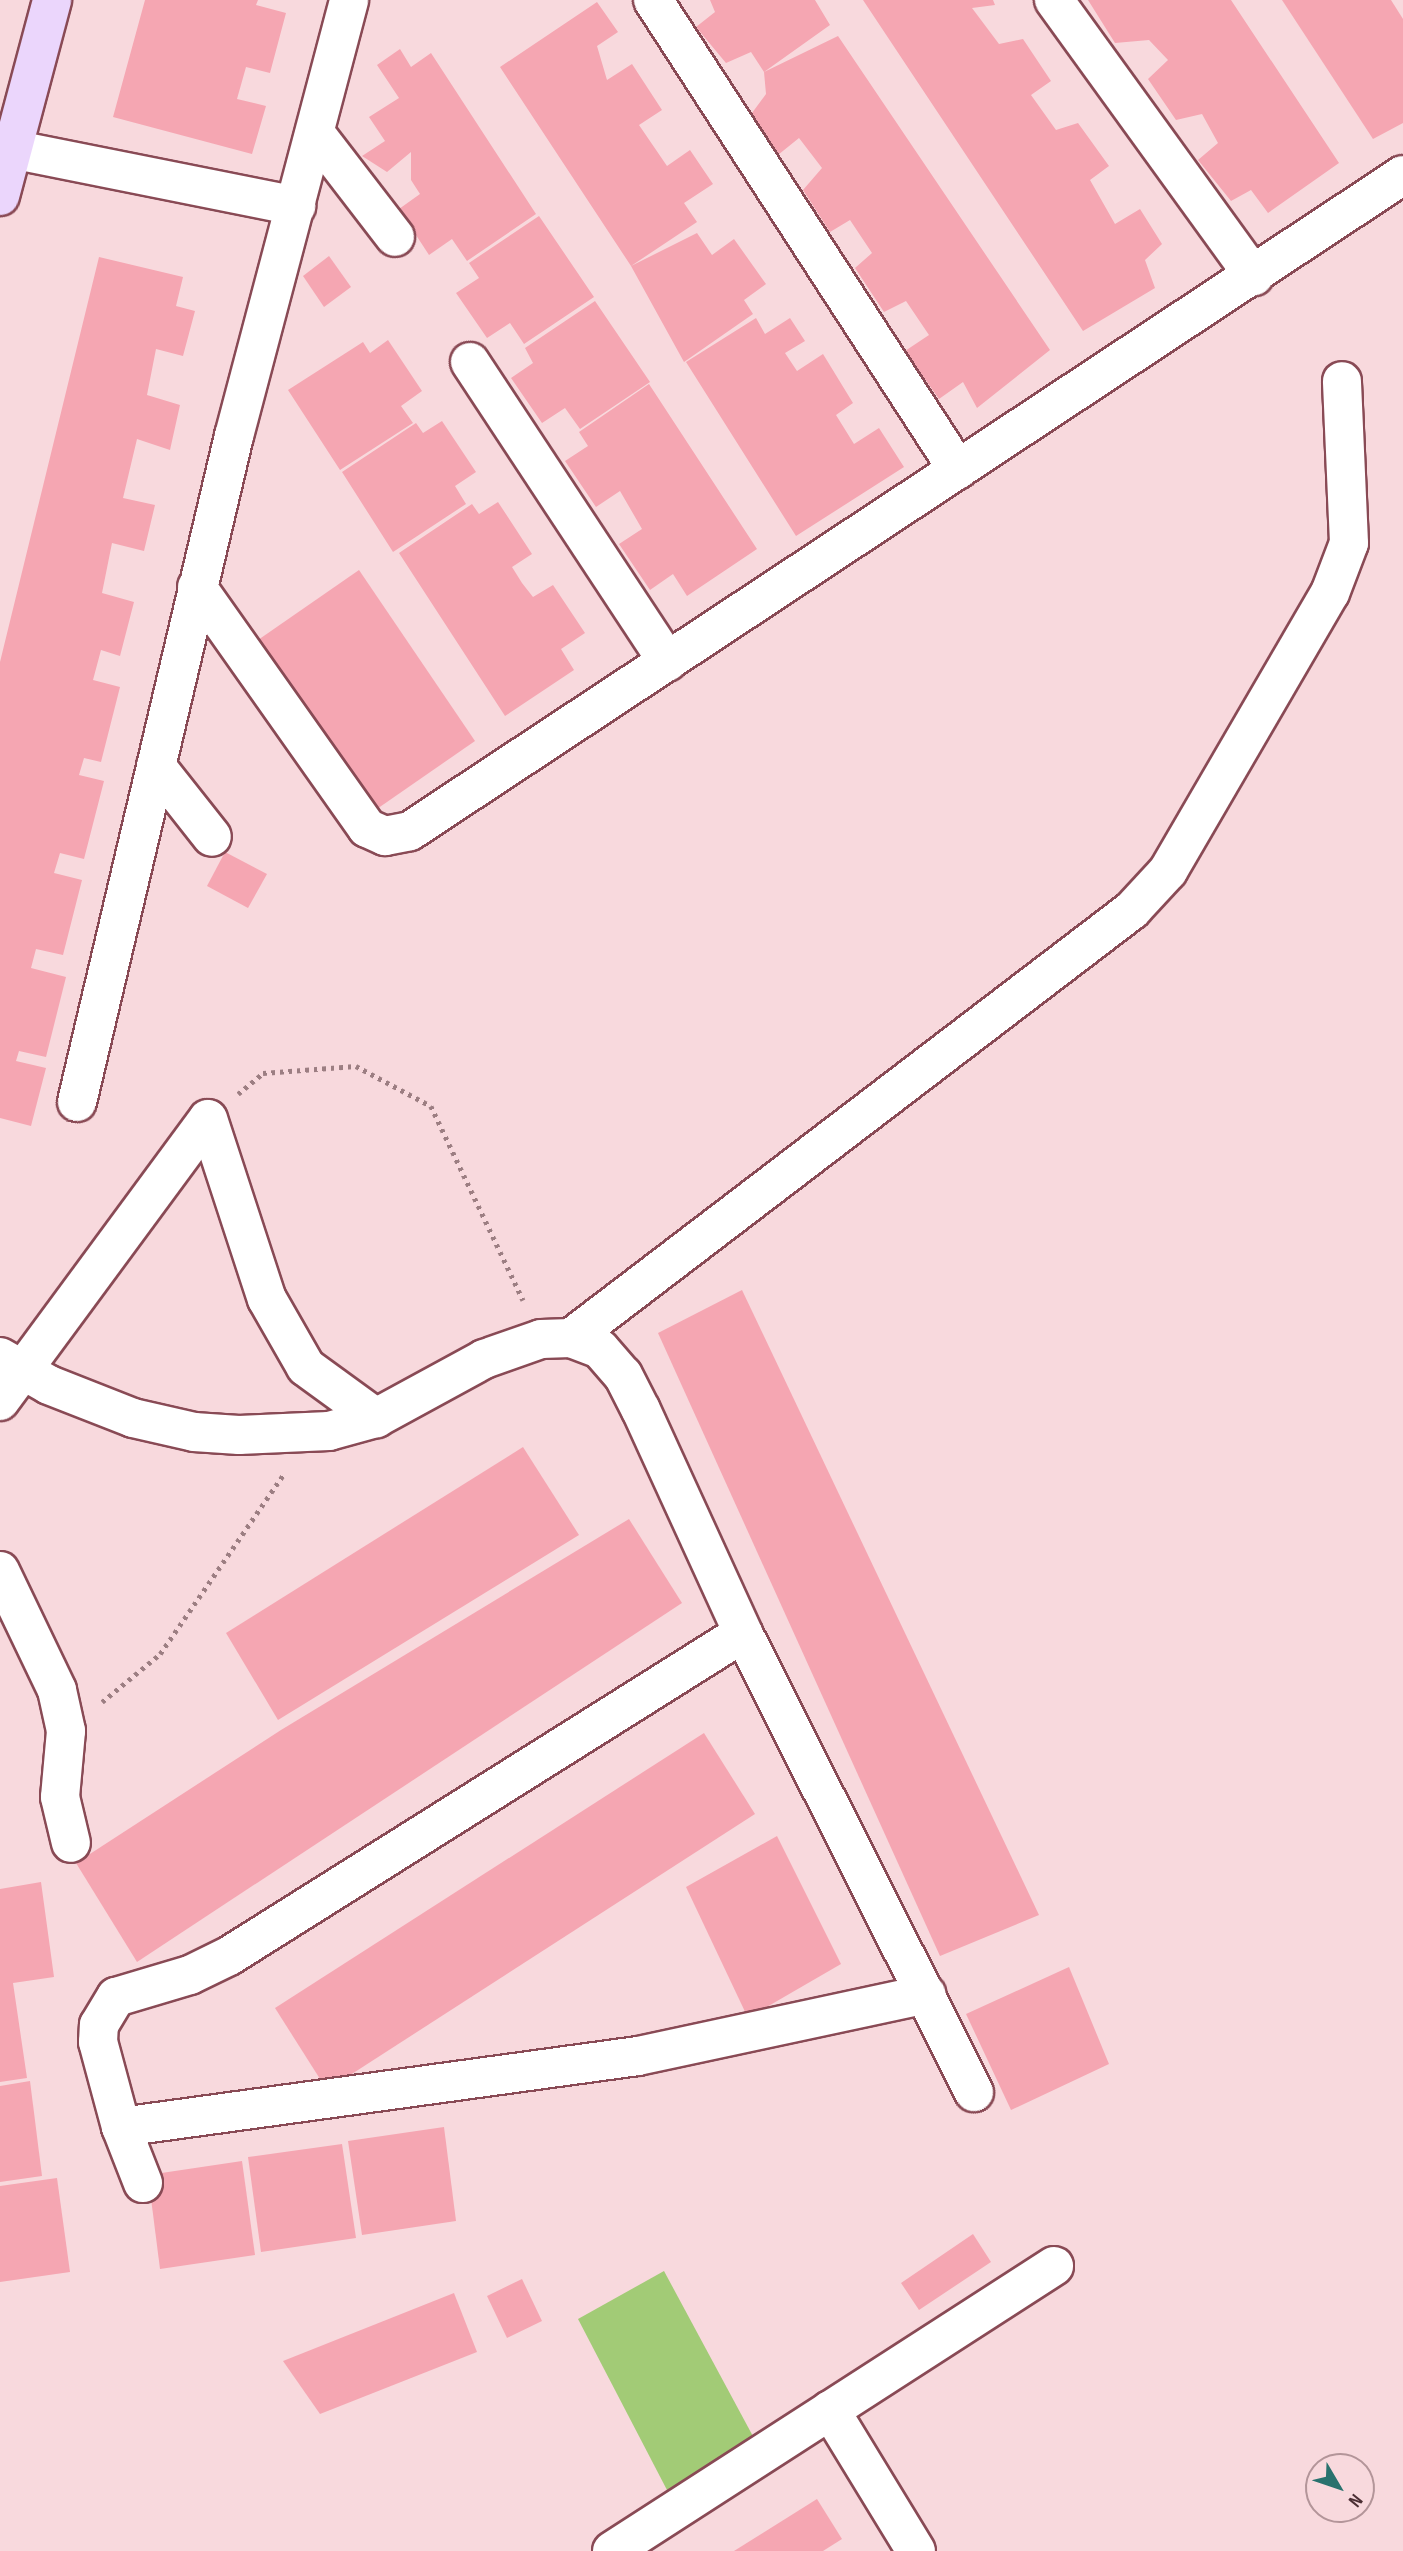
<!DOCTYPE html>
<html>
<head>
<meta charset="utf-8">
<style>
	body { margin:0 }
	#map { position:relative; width:1403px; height:2551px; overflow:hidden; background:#f8d9dd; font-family:"Sofia Sans Condensed",sans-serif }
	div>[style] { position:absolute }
	.green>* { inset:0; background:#a2cb76 }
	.building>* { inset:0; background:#f5a6b2 }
	.path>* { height:4.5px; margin-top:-2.25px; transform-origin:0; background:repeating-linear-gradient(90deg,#9c7e82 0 3.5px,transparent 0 8.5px) }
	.roads { filter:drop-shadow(2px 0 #894a55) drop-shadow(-2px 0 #894a55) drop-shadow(0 2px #894a55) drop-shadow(0 -2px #894a55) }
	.minor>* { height:38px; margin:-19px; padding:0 19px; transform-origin:19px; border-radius:19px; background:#fff }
	.major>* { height:38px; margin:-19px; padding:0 19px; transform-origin:19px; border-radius:19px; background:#ebd6fc }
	span { translate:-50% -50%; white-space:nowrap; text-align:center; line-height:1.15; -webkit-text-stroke:6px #f8d9dd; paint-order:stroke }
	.north { position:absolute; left:1305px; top:2453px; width:70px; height:70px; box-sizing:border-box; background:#f8d9dd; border:2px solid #b39599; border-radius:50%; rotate:129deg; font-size:19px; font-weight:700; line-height:28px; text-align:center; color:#4c2f34 }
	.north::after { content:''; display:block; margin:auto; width:24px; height:32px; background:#29726e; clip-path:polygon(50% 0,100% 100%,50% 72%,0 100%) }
</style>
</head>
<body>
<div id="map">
	<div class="green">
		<div style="clip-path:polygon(664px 2271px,755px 2440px,667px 2490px,578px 2319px)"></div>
	</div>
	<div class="building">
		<div style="clip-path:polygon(145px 0,258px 0,256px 5px,286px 13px,270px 73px,246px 67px,237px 99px,266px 106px,252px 154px,113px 117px)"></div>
		<div style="clip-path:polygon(710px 0,815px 0,830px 25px,764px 72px,838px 36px,1050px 350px,977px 408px,963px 382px,939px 399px,905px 351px,929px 335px,906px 301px,884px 312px,855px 268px,872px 253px,850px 220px,830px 232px,803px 190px,822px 168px,799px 138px,773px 159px,749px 117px,766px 94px,764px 72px,751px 52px,726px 63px,696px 27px,715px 12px)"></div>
		<div style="clip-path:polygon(863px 0,993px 0,995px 5px,972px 8px,999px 44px,1023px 39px,1051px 81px,1031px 95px,1056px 130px,1078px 123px,1109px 166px,1090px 180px,1115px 224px,1140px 209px,1162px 244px,1145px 260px,1155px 288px,1083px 331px)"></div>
		<div style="clip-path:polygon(1088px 0,1231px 0,1339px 163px,1268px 213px,1251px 190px,1231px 201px,1198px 160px,1218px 143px,1202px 114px,1176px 120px,1148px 79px,1168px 60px,1149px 40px,1115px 43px)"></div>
		<div style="clip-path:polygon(1282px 0,1391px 0,1403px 19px,1403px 123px,1373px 139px)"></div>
		<div style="clip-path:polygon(597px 2px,618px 32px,597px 46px,607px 80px,632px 64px,662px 110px,639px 125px,667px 166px,690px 150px,713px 184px,684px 203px,697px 222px,631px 266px,697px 233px,712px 255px,734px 239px,766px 284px,744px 300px,753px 314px,684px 362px,631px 266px,500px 67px)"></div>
		<div style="clip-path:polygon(400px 49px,411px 67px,431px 53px,536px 214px,467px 261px,452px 239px,429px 255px,399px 209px,420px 194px,411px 180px,411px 152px,387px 172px,362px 156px,385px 141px,369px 117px,399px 98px,377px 65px)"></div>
		<div style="clip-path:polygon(539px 216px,594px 297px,524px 344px,510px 323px,487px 338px,456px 293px,479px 278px,469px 263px)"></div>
		<div style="clip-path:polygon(329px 256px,351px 287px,324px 307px,303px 276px)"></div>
		<div style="clip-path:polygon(99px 257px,183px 277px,176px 306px,195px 311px,183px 356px,156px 349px,147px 395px,180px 405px,170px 450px,137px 439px,123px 498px,155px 505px,144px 551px,112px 543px,102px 593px,134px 602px,120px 656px,101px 650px,93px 680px,120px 687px,101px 762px,84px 758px,79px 775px,104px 781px,84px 859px,60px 853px,54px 873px,82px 880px,63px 955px,36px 949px,31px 968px,66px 977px,46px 1057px,19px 1051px,16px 1061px,46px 1068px,31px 1126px,0 1118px,0 662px)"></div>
		<div style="clip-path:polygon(595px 301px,650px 382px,580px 429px,565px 408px,542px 423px,511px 378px,533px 363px,525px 348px)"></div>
		<div style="clip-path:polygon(756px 318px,765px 334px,790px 318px,805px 341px,785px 353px,797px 371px,823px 354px,853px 403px,836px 415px,854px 444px,879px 428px,904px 467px,796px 536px,686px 362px)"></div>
		<div style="clip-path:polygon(388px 340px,422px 391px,401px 406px,413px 423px,340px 470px,288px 390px,363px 342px,370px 353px)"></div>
		<div style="clip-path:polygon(649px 384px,757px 549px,687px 596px,673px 574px,650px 590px,619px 544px,642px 529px,620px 491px,596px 507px,565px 461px,588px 446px,579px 432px)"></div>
		<div style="clip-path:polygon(442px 421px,476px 472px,455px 486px,466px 504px,393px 552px,342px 472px,416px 423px,423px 433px)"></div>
		<div style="clip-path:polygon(498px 502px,532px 554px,512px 567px,522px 583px,533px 597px,553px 585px,585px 633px,561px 649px,574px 670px,505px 716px,399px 553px,472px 504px,479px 514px)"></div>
		<div style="clip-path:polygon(359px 570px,475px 741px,374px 811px,258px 640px)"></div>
		<div style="clip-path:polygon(225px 852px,267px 874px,248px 908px,207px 886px)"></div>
		<div style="clip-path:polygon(742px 1290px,1039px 1915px,940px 1956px,658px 1333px)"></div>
		<div style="clip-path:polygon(523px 1447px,579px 1535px,278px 1720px,226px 1633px)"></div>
		<div style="clip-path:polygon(629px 1519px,682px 1603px,137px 1962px,76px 1863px,281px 1730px)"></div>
		<div style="clip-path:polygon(704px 1733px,755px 1814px,327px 2090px,275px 2008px)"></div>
		<div style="clip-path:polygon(777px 1836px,841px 1964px,748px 2018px,686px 1887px)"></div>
		<div style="clip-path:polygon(41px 1882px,54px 1977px,13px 1983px,27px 2078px,0 2082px,0 1889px)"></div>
		<div style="clip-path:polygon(1069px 1967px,1109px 2064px,1011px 2110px,966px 2014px)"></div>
		<div style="clip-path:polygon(30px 2081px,42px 2176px,0 2182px,0 2086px)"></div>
		<div style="clip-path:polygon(444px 2127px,456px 2221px,362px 2235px,348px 2141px)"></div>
		<div style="clip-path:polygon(342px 2144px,356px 2238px,261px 2252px,248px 2157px)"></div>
		<div style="clip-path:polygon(242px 2161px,255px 2255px,160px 2269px,148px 2175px)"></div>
		<div style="clip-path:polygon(57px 2178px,70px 2272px,0 2282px,0 2186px)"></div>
		<div style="clip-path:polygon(973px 2234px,991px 2262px,919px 2310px,901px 2283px)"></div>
		<div style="clip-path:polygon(522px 2279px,542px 2321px,507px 2338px,487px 2296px)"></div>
		<div style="clip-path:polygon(454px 2293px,477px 2352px,320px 2414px,283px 2361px)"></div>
		<div style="clip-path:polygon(817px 2499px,842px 2539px,823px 2551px,734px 2551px)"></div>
	</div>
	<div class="path">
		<div style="left:238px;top:1094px;width:33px;rotate:-40deg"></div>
		<div style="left:263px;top:1073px;width:93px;rotate:-4.3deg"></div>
		<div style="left:356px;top:1066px;width:85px;rotate:28.1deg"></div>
		<div style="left:431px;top:1106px;width:215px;rotate:64.6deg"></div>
		<div style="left:102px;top:1702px;width:75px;rotate:-39.6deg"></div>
		<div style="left:160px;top:1654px;width:217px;rotate:-55.5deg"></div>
	</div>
	<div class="roads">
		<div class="minor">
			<div style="left:653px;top:0;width:560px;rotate:57.02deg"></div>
			<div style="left:1054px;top:0;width:341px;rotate:54.1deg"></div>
			<div style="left:315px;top:133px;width:131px;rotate:52.4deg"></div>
			<div style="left:11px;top:149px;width:291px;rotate:11.3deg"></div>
			<div style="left:470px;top:362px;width:359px;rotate:56.6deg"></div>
			<div style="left:197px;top:587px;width:295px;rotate:54.8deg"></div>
			<div style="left:367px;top:828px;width:20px;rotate:24deg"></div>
			<div style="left:385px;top:836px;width:25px;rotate:-11deg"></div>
			<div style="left:410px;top:831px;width:1190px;rotate:-33.45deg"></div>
			<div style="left:156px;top:766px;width:90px;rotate:51.7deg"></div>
			<div style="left:77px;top:1102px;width:684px;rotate:-76.74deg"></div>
			<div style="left:234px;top:436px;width:451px;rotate:-75.2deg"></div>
			<div style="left:208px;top:1119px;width:189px;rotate:71.9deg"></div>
			<div style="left:267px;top:1299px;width:78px;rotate:60.2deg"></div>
			<div style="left:306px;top:1367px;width:87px;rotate:36.1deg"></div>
			<div style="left:571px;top:1338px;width:706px;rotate:-37.34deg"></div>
			<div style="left:1132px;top:910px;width:53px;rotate:-47.3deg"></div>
			<div style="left:1168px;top:871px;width:322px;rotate:-59.8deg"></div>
			<div style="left:1330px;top:593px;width:53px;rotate:-69.2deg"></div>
			<div style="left:1349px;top:543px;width:162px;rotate:-92.5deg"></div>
			<div style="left:0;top:1357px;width:56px;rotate:29.7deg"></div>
			<div style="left:49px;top:1385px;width:90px;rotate:21.4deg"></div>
			<div style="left:133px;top:1418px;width:63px;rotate:12.9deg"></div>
			<div style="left:194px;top:1432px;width:45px;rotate:3.8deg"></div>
			<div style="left:239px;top:1435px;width:90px;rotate:-2.5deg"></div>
			<div style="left:329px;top:1431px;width:49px;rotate:-15.5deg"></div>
			<div style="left:376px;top:1418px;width:123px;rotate:-28.6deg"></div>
			<div style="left:484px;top:1359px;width:60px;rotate:-19.3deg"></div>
			<div style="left:541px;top:1339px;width:30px;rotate:-2deg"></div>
			<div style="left:571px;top:1338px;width:31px;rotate:21deg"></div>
			<div style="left:600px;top:1349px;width:35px;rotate:49deg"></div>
			<div style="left:623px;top:1375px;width:39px;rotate:63deg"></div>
			<div style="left:641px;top:1410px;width:245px;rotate:65.4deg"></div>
			<div style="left:743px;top:1633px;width:514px;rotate:63.29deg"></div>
			<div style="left:0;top:1401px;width:350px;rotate:-53.6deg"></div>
			<div style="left:0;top:1571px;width:132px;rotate:64.4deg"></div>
			<div style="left:57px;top:1690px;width:42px;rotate:77.6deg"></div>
			<div style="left:66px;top:1731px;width:66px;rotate:95.2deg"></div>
			<div style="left:60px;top:1797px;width:47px;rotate:76.6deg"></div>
			<div style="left:121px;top:2127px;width:522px;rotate:-7.82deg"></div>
			<div style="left:638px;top:2056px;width:295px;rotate:-12.1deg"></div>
			<div style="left:143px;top:2183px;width:60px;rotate:-111.4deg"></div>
			<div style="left:121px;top:2127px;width:88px;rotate:-105.1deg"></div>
			<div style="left:98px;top:2042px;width:17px;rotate:-87deg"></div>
			<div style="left:99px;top:2025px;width:33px;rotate:-59deg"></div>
			<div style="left:116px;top:1997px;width:77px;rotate:-16.6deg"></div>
			<div style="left:190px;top:1975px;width:43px;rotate:-26deg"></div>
			<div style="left:229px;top:1956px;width:607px;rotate:-32.15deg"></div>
			<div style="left:830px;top:2410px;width:165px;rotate:58.6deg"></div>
			<div style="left:612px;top:2551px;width:526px;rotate:-32.81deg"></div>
		</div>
		<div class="major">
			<div style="left:0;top:196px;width:203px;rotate:-75.1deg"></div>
		</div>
	</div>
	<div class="north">N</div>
</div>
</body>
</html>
